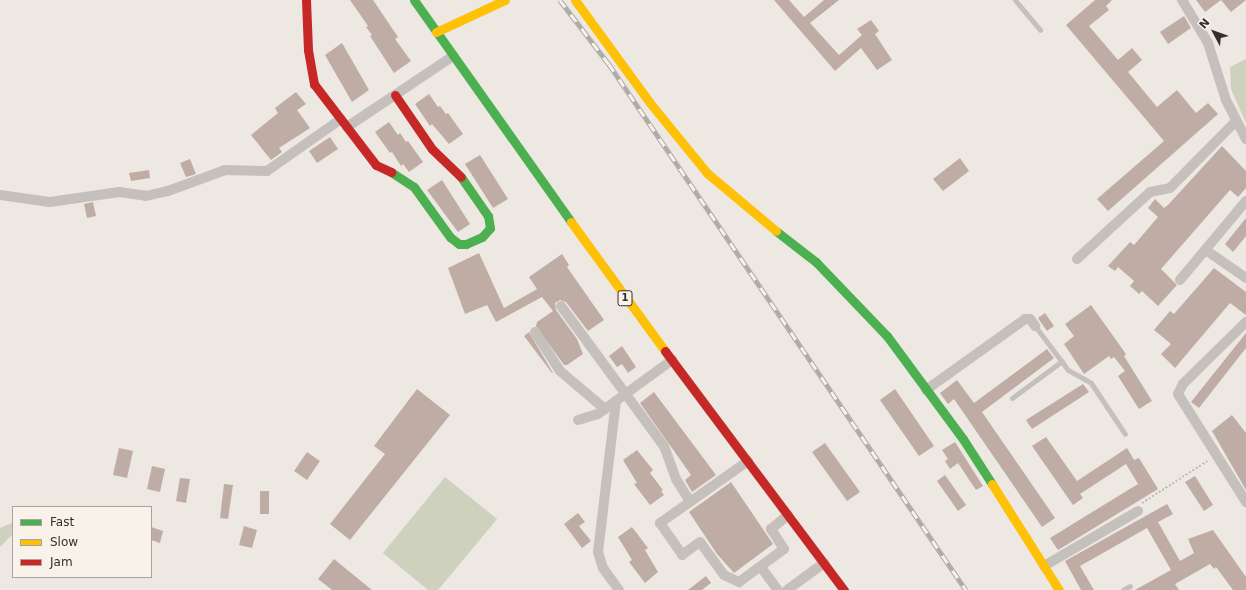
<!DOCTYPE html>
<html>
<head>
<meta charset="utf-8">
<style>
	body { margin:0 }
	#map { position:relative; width:1246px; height:590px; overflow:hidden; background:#ede8e2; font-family:"DejaVu Sans",sans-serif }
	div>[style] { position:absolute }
	.green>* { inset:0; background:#cdd1bd }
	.building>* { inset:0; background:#bfada5 }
	.path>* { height:2px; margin-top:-1px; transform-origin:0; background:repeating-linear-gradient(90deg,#beb9b4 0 2px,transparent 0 4px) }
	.lane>* { height:5px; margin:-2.5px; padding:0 2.5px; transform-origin:2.5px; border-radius:2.5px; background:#c5c0bb }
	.street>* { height:10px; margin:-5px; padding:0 5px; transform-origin:5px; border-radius:5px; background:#c5c0bb }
	.fast>* { height:9px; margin:-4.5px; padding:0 4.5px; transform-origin:4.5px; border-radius:4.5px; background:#4caf50 }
	.slow>* { height:9px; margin:-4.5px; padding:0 4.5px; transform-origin:4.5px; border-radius:4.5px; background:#ffc107 }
	.jam>* { height:9px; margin:-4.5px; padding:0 4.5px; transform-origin:4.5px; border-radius:4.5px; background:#c62828 }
	.rail>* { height:4.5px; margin-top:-2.25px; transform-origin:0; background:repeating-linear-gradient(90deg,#f9f2ea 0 9px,#ada9a5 0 18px); box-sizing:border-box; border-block:1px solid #ada9a5 }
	span { translate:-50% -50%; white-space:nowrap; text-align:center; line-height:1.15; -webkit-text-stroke:3.5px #f9f2ea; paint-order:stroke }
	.shield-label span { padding:1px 3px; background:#f9f2ea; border:1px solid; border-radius:3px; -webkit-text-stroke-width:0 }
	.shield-label { font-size:10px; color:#362e29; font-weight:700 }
	.legend { position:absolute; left:12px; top:506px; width:140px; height:72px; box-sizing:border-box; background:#f9f2ea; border:1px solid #aba49d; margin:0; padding:5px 7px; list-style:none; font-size:12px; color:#362e29 }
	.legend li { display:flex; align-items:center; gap:8px; height:20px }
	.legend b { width:20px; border:1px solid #aba49d }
	.north { position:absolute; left:1194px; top:12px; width:40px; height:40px; -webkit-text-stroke:3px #f9f2ea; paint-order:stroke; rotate:311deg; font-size:11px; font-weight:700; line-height:16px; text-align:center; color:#362e29 }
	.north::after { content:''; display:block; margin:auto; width:14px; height:18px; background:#362e29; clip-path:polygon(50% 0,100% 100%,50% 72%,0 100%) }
</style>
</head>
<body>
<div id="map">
	<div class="green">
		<div style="clip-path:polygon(1246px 59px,1246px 123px,1231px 89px,1230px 67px)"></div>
		<div style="clip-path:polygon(445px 477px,497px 519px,438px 590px,428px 590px,383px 553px)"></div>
		<div style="clip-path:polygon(12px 523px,13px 534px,0 547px,0 528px)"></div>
	</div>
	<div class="building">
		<div style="clip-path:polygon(350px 0,373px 0,398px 37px,395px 39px,411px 61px,394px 73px,370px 36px,372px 35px,366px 27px,368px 26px)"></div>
		<div style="clip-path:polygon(774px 0,789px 0,804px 17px,824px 0,839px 0,810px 23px,839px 55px,862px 35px,857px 29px,871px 20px,879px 31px,875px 34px,892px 60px,877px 70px,861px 48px,835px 71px)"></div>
		<div style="clip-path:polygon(1095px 0,1112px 0,1106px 6px,1109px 10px,1089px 26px,1118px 60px,1132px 48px,1142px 60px,1128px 72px,1157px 107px,1177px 90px,1196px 113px,1208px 103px,1218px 114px,1108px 211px,1097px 199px,1164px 141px,1066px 25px)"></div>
		<div style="clip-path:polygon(1196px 0,1221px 0,1205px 12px)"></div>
		<div style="clip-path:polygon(1221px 0,1246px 0,1231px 12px)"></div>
		<div style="clip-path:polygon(1184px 16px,1191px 28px,1168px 44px,1160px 32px)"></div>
		<div style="clip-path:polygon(342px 43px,369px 90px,352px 102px,325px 55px)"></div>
		<div style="clip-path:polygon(296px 92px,306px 104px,297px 110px,310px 128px,279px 148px,282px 152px,271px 160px,251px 135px,278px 113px,275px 108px)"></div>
		<div style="clip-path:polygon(429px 94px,438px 107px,440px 106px,446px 114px,448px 113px,463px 134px,449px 144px,432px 124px,430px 126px,415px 104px)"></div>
		<div style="clip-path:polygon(389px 122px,398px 135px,400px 133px,406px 142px,408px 141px,423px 162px,409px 172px,403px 164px,401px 166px,392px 152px,390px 153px,375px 132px)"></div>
		<div style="clip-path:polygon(330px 137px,338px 149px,317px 163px,309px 151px)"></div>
		<div style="clip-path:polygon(1222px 146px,1246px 171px,1246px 188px,1238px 197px,1230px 190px,1161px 269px,1177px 285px,1158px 306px,1142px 291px,1139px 294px,1130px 286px,1134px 281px,1118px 267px,1115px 271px,1108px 266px,1130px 242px,1134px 245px,1158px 217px,1148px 208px,1155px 199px,1164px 208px,1168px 205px)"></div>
		<div style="clip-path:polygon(480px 155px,508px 199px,493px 208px,465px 164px)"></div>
		<div style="clip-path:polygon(960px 158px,969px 171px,943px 191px,933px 179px)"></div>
		<div style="clip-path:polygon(190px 159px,196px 174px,186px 177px,180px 163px)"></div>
		<div style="clip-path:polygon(149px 170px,150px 178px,131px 181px,129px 173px)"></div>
		<div style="clip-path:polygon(442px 180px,470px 224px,458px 232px,427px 190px)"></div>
		<div style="clip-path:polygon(93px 202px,96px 216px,87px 218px,84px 204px)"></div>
		<div style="clip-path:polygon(1246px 218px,1246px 236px,1233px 252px,1225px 244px)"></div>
		<div style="clip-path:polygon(479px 253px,504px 308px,537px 289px,529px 277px,562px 254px,569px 265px,567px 267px,604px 320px,588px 331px,566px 302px,560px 300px,555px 303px,556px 310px,577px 339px,583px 354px,567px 365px,564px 365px,536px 326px,537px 322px,553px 311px,542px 297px,496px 322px,487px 305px,465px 314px,448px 268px)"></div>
		<div style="clip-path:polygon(1214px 268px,1246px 292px,1246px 315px,1230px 303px,1175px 368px,1161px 354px,1171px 344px,1154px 330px,1170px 311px,1174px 314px)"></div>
		<div style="clip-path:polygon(1091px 305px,1126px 354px,1124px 356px,1152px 401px,1139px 409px,1118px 376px,1125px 371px,1114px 357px,1111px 359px,1109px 356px,1084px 374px,1064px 344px,1074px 336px,1065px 324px)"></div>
		<div style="clip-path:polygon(1045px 313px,1054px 326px,1047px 331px,1038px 318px)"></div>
		<div style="clip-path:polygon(529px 332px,553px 373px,552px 373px,524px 336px)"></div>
		<div style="clip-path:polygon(1246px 333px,1246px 348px,1199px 408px,1191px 402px)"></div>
		<div style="clip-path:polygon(622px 346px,636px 367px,628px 373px,622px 364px,617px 367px,609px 356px)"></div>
		<div style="clip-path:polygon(1047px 349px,1054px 358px,982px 412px,1055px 518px,1042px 527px,954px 399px,948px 404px,940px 393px,957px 380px,974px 403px)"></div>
		<div style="clip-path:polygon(1083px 384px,1089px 392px,1032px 429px,1026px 420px)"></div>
		<div style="clip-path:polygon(417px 389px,450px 415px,350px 540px,330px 524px,385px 454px,374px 446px)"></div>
		<div style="clip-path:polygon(895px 389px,934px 446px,919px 456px,880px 400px)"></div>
		<div style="clip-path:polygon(654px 392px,716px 475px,692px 492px,685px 480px,691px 475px,640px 403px)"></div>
		<div style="clip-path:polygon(1232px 415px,1246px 433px,1246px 490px,1212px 431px)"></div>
		<div style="clip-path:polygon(1046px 437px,1077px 481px,1127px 448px,1134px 460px,1139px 458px,1158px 489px,1058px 550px,1050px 538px,1138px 484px,1126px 464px,1080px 494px,1083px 498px,1073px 505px,1032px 446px)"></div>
		<div style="clip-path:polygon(955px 442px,983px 486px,976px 490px,958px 463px,950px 469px,945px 461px,948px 459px,942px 450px)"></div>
		<div style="clip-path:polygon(825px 443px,860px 492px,847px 501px,812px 452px)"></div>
		<div style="clip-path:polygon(119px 448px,133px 451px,127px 478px,113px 475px)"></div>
		<div style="clip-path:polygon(637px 450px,653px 470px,650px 473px,663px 490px,661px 491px,664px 495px,650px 505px,634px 484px,637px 483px,623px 460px)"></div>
		<div style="clip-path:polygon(307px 452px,320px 461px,307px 480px,294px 471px)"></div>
		<div style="clip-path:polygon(152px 466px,165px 469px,160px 492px,147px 489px)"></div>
		<div style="clip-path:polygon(945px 475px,966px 505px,958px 511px,937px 481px)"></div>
		<div style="clip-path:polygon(1195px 476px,1213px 505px,1204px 511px,1185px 482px)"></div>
		<div style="clip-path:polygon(180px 478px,190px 479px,186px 503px,176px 501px)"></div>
		<div style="clip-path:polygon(731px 482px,773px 544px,734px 573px,717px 554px,689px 512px)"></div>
		<div style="clip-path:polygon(224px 484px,233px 485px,228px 519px,220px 518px)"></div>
		<div style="clip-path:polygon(260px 491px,269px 491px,269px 514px,260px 514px)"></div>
		<div style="clip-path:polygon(1167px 504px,1173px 514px,1158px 522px,1180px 561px,1194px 553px,1188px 539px,1213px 530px,1246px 577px,1246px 590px,1233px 590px,1216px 567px,1214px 569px,1210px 564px,1175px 584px,1179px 590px,1135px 590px,1171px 570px,1147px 528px,1080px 566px,1094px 590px,1081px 590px,1065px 561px)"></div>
		<div style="clip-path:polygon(578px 513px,585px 522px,579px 526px,591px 541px,582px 548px,564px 524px)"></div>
		<div style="clip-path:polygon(244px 526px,257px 530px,252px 548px,239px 545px)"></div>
		<div style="clip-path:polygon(151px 527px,163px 531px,160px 543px,151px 540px)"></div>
		<div style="clip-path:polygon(632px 527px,648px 548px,645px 550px,658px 572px,645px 583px,629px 562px,632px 560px,618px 537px)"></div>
		<div style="clip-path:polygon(334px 559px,372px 590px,332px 590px,318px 579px)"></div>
		<div style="clip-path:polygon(706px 576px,711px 583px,702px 590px,688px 590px)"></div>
	</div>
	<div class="path">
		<div style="left:1142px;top:503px;width:80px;rotate:-32.7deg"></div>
	</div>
	<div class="lane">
		<div style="left:1015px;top:0;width:39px;rotate:50deg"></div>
		<div style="left:1035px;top:326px;width:55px;rotate:53.1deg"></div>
		<div style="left:1068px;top:370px;width:26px;rotate:29deg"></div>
		<div style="left:1091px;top:383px;width:61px;rotate:56.3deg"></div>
		<div style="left:1012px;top:398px;width:62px;rotate:-36.5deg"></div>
		<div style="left:1123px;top:590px;width:8px;rotate:-30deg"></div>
	</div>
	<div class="street">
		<div style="left:1182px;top:0;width:50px;rotate:58.8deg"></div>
		<div style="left:1208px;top:43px;width:60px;rotate:72.5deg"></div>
		<div style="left:1226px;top:100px;width:44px;rotate:62.9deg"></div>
		<div style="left:347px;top:127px;width:128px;rotate:-33.8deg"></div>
		<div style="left:0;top:195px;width:50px;rotate:8deg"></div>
		<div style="left:50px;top:202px;width:70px;rotate:-8.2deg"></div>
		<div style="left:119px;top:192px;width:27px;rotate:8deg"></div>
		<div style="left:146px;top:196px;width:23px;rotate:-13deg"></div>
		<div style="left:168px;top:191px;width:61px;rotate:-20.2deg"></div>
		<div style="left:225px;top:170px;width:42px;rotate:1.4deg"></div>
		<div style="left:267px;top:171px;width:90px;rotate:-35.1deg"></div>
		<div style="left:1207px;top:251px;width:47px;rotate:34.7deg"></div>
		<div style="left:1077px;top:259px;width:99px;rotate:-42.5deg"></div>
		<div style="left:1150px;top:192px;width:20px;rotate:-11deg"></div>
		<div style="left:1170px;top:188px;width:94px;rotate:-45.4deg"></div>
		<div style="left:1180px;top:280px;width:103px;rotate:-50.1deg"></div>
		<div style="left:561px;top:306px;width:174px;rotate:53.7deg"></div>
		<div style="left:664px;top:446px;width:35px;rotate:70deg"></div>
		<div style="left:676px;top:479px;width:26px;rotate:58deg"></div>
		<div style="left:1246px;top:322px;width:88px;rotate:135.5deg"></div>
		<div style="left:1183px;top:384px;width:11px;rotate:117deg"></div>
		<div style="left:1178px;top:394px;width:128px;rotate:57.8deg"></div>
		<div style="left:535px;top:332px;width:46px;rotate:57.3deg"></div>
		<div style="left:560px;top:371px;width:59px;rotate:40.2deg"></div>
		<div style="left:926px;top:390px;width:122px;rotate:-35.6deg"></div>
		<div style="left:1025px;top:319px;width:5px"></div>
		<div style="left:1030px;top:319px;width:9px;rotate:54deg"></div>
		<div style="left:616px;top:401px;width:152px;rotate:96.8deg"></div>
		<div style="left:598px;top:552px;width:17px;rotate:73deg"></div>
		<div style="left:603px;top:568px;width:27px;rotate:54deg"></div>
		<div style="left:578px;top:420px;width:21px;rotate:-17deg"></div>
		<div style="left:598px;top:414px;width:92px;rotate:-36.1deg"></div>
		<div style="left:748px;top:461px;width:108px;rotate:144.8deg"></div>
		<div style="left:660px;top:523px;width:39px;rotate:55deg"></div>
		<div style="left:682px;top:555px;width:22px;rotate:-36deg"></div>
		<div style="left:700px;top:542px;width:41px;rotate:54deg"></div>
		<div style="left:724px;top:575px;width:17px;rotate:25deg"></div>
		<div style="left:739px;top:582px;width:56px;rotate:-36.3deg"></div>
		<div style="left:784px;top:549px;width:24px;rotate:-123deg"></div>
		<div style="left:771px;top:529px;width:22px;rotate:-39deg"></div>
		<div style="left:1044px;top:566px;width:109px;rotate:-30.3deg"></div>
		<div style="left:761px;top:567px;width:29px;rotate:54deg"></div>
		<div style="left:787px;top:590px;width:46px;rotate:-36.1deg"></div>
	</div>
	<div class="fast">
		<div style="left:414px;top:0;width:272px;rotate:54.7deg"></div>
		<div style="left:391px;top:172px;width:27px;rotate:33deg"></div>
		<div style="left:414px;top:187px;width:62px;rotate:54.2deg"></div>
		<div style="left:450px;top:237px;width:11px;rotate:38deg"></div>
		<div style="left:459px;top:244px;width:7px"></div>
		<div style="left:466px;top:244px;width:17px;rotate:-24deg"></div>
		<div style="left:482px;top:237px;width:12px;rotate:-48deg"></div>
		<div style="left:490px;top:228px;width:12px;rotate:-99deg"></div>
		<div style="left:488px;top:216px;width:47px;rotate:-124.7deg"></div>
		<div style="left:776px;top:231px;width:51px;rotate:37.8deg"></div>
		<div style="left:816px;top:262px;width:103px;rotate:46.2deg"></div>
		<div style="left:887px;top:336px;width:128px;rotate:53.6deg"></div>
		<div style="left:963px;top:439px;width:54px;rotate:57.2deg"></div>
	</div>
	<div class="slow">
		<div style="left:575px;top:0;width:127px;rotate:53.9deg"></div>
		<div style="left:650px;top:103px;width:90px;rotate:50.8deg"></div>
		<div style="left:707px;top:173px;width:90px;rotate:40deg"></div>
		<div style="left:436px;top:32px;width:76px;rotate:-24.9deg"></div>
		<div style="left:571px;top:222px;width:160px;rotate:53.9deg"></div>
		<div style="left:992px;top:484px;width:125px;rotate:57.7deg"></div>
	</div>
	<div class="jam">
		<div style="left:306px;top:0;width:50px;rotate:87.7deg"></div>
		<div style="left:308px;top:50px;width:35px;rotate:80deg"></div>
		<div style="left:314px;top:84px;width:102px;rotate:52.6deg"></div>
		<div style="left:376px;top:165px;width:17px;rotate:25deg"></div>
		<div style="left:395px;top:95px;width:65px;rotate:55.6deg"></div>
		<div style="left:432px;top:149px;width:40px;rotate:44deg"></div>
		<div style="left:665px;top:351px;width:299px;rotate:53.2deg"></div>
	</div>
	<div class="rail">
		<div style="left:560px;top:0;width:81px;rotate:52.6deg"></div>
		<div style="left:609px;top:64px;width:636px;rotate:55.83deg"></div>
	</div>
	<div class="shield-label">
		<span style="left:625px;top:298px">1</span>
	</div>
	<ul class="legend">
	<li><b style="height:5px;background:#4caf50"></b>Fast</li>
	<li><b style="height:5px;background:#ffc107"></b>Slow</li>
	<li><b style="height:5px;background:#c62828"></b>Jam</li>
	</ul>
	<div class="north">N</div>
</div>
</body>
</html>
